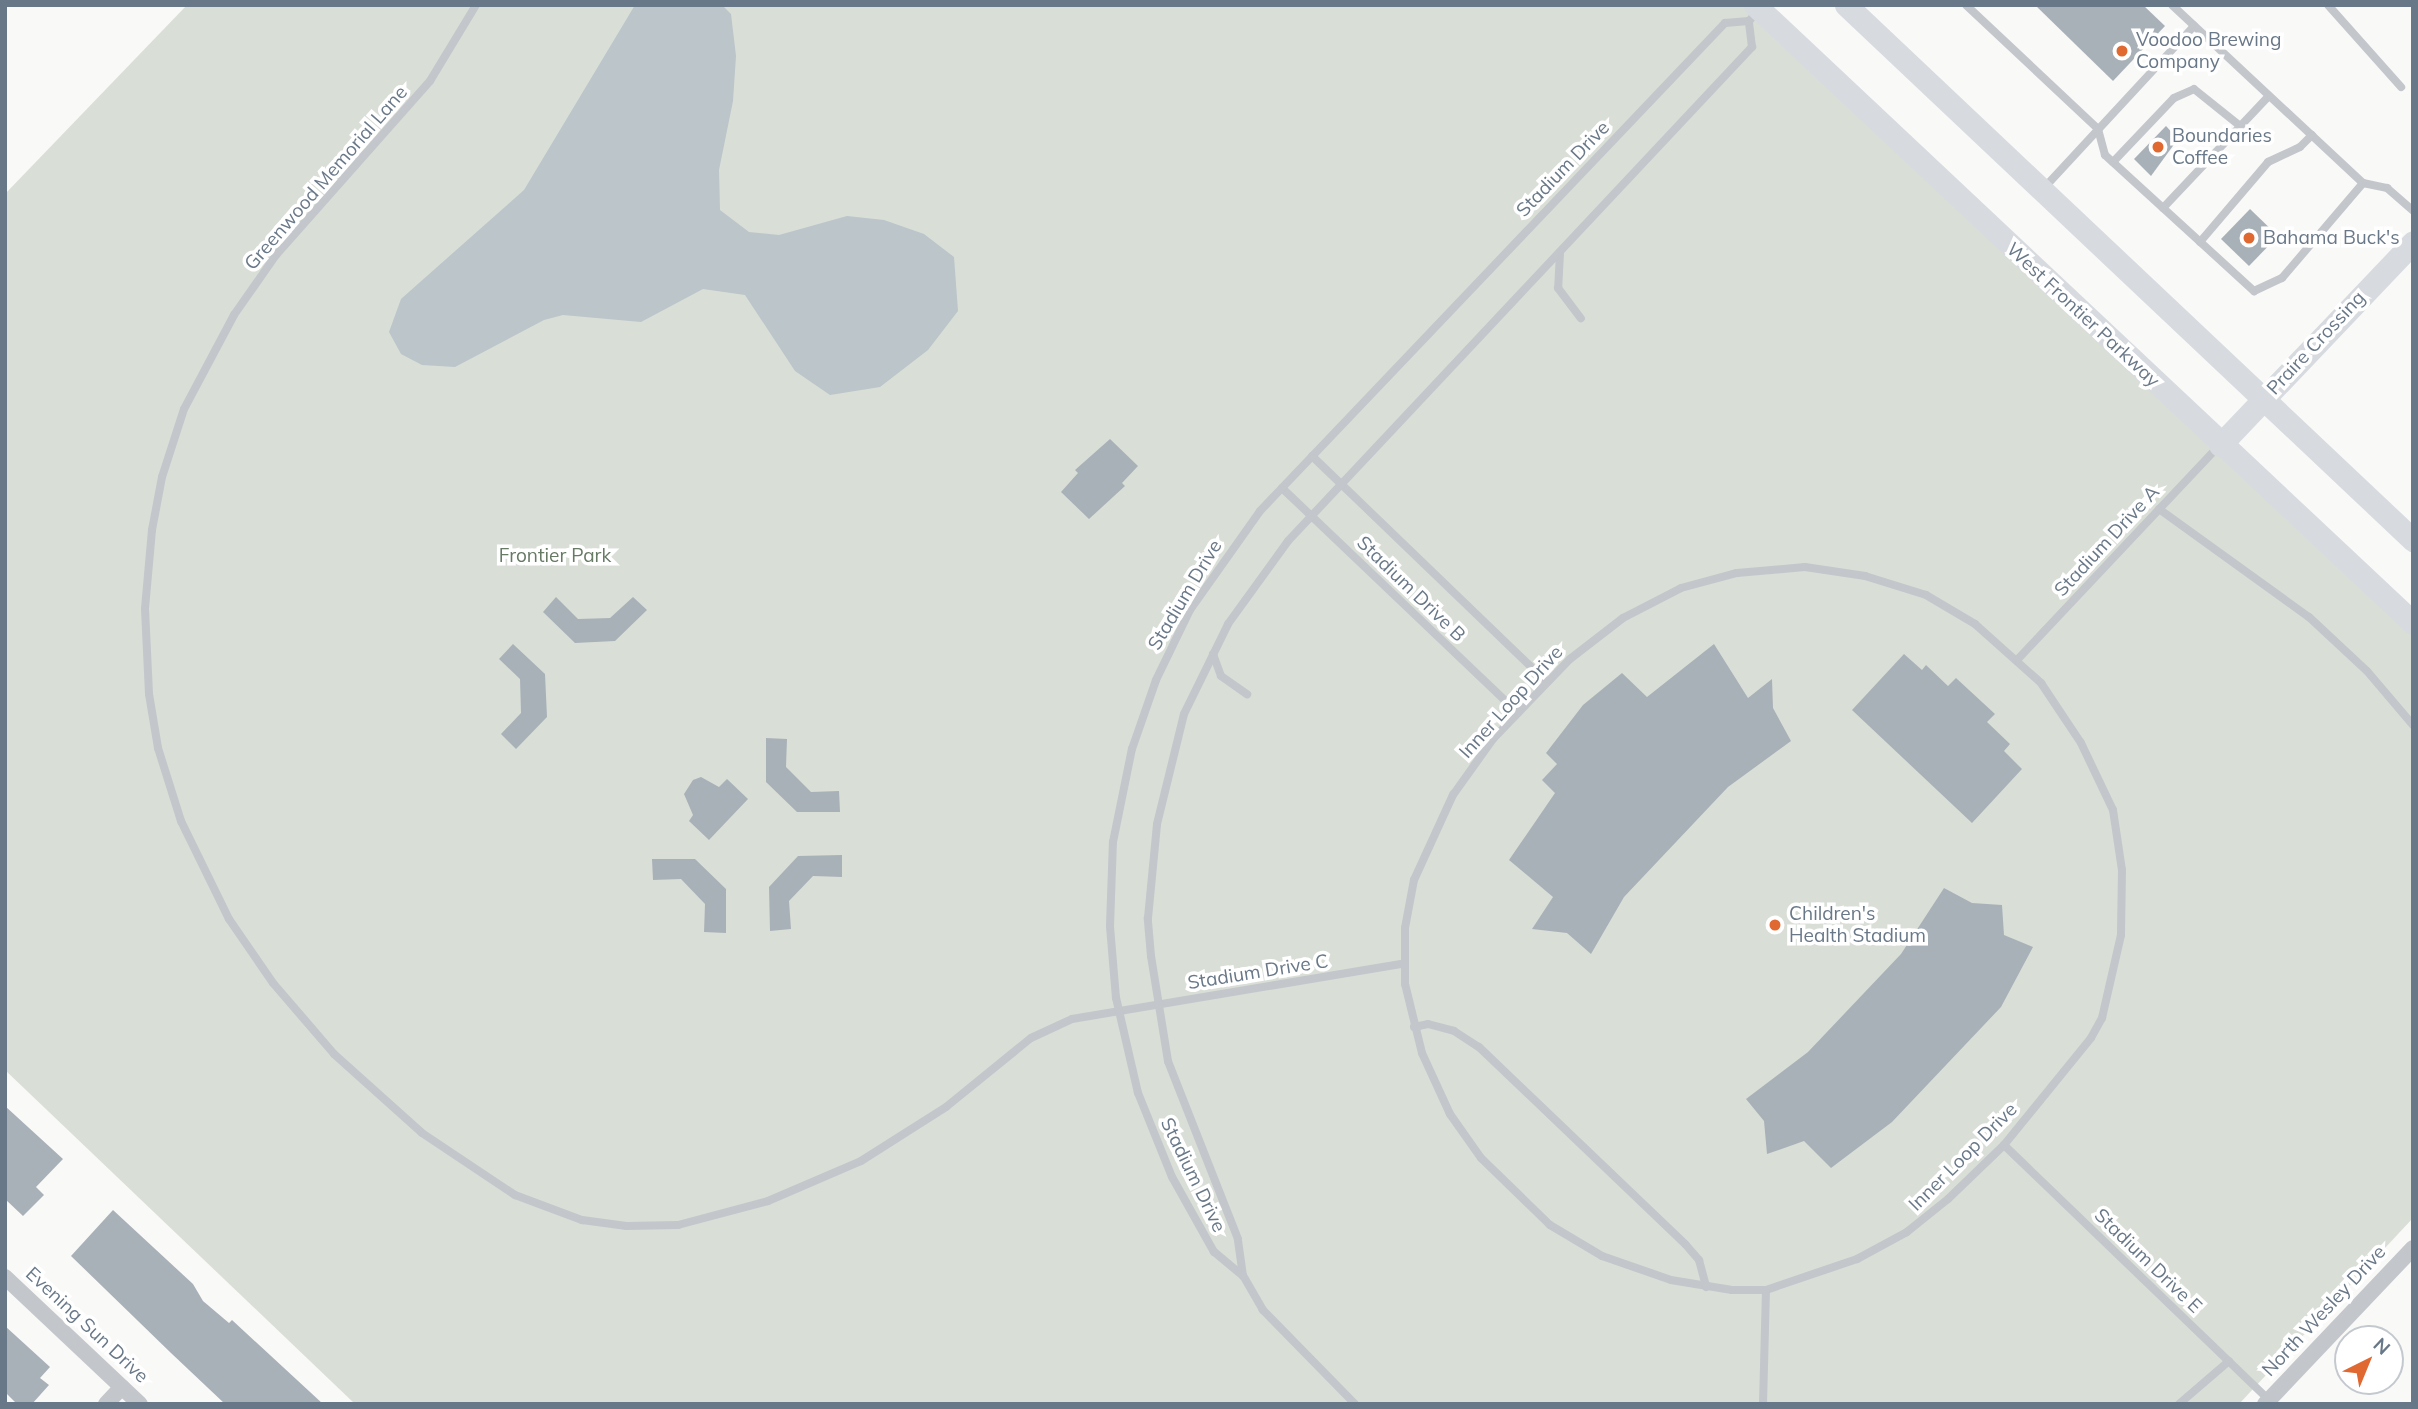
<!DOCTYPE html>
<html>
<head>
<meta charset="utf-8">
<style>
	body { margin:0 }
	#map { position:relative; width:2418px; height:1409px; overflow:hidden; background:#f9f9f7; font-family:Mulish,sans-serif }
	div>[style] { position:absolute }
	.green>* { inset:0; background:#d9ded7 }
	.water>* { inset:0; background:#bbc5ca }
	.building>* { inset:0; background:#a9b1b8 }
	.lane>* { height:8px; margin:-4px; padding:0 4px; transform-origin:4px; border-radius:4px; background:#c3c6cb }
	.street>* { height:16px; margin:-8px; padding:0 8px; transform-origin:8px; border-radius:8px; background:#c3c6cb }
	.secondary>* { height:23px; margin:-11.5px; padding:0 11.5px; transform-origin:11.5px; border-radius:11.5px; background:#d7dbdf }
	.dots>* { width:19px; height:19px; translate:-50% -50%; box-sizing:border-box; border:4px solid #fff; border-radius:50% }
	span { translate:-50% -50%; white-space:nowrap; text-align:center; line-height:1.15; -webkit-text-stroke:7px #fff; paint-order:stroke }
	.poi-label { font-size:19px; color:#697888 }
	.left { translate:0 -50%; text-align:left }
	.street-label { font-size:19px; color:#697888 }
	.park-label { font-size:19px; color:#667a64 }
	.frame { position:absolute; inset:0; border:7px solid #697888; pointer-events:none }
	.north { position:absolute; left:2334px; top:1325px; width:70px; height:70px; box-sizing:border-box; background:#fff; border:2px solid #c3c9cf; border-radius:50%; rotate:43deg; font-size:19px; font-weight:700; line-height:28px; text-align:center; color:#697888 }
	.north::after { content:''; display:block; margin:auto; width:24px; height:32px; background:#e06831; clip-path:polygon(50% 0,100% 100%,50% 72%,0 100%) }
</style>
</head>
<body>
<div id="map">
	<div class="green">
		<div style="clip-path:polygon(187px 5px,1750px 5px,2413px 626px,2413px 1218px,2239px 1404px,355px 1404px,5px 1070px,5px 194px)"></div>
	</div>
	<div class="water">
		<div style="clip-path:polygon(635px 5px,722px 5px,731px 14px,736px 56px,733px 101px,719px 170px,720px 210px,749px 232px,779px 235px,847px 216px,884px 220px,924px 234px,954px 257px,958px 311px,928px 350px,880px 387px,830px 395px,795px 371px,745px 295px,703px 289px,641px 322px,563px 315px,544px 320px,455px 367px,422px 365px,401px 354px,389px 332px,401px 299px,524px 190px)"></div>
	</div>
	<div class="building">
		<div style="clip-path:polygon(2035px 5px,2143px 5px,2165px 26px,2113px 81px)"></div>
		<div style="clip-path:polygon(2166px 126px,2178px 139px,2151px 176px,2134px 159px)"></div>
		<div style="clip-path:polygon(2250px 209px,2278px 236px,2249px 266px,2221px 239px)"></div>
		<div style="clip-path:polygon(1110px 439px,1138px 466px,1122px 483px,1125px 486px,1089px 519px,1061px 492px,1078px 473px,1075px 470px)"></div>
		<div style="clip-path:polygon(556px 597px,578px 619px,610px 618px,633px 597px,647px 610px,615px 641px,575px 643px,543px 612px)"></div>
		<div style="clip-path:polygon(513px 644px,545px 674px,547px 717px,516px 749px,501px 734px,521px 713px,520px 679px,499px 659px)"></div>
		<div style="clip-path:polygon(1714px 644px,1748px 698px,1772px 679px,1773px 708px,1791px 741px,1728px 787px,1624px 897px,1591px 954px,1567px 933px,1532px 929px,1553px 897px,1509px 860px,1555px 793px,1542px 780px,1557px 764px,1546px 753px,1583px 705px,1622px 673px,1647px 697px)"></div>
		<div style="clip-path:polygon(1904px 654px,1922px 670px,1926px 665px,1948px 686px,1956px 678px,1995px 714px,1987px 722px,2010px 744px,2004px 751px,2022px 769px,1972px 823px,1852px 710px)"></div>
		<div style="clip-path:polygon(766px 738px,787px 739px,786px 767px,811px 792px,839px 791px,840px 812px,797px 812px,766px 782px)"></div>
		<div style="clip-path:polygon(701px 777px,719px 787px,727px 779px,748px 799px,709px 840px,689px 821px,693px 815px,684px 794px,693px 780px)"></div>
		<div style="clip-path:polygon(842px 855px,842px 877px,813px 876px,789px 901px,791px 929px,770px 931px,769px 887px,798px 856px)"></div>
		<div style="clip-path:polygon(652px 859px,695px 859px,726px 889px,726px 933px,704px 932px,705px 904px,681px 879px,653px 880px)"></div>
		<div style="clip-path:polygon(1944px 888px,1972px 903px,2002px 905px,2004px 935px,2033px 947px,2001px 1007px,1892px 1122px,1831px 1168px,1804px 1141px,1767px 1154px,1764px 1121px,1746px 1099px,1808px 1052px,1901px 954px)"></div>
		<div style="clip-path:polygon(5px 1106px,63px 1159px,36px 1187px,44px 1195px,23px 1216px,5px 1199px)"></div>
		<div style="clip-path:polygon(113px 1210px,193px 1284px,203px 1301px,229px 1323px,232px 1320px,323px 1404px,225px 1404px,171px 1353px,71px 1256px)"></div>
		<div style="clip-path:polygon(5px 1326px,50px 1367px,40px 1378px,49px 1385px,32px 1404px,17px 1404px,5px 1392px)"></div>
	</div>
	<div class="lane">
		<div style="left:476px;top:5px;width:89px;rotate:121.2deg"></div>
		<div style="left:430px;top:81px;width:232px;rotate:131.5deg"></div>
		<div style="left:276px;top:255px;width:73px;rotate:125deg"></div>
		<div style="left:234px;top:315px;width:106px;rotate:118deg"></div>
		<div style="left:184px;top:409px;width:71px;rotate:107.9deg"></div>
		<div style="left:162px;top:477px;width:54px;rotate:100.7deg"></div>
		<div style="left:152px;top:530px;width:79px;rotate:95.1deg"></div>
		<div style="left:145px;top:609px;width:85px;rotate:87.3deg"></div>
		<div style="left:149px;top:694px;width:55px;rotate:80.5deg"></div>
		<div style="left:158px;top:748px;width:77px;rotate:72.5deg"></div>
		<div style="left:181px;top:821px;width:109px;rotate:63.9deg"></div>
		<div style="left:229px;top:919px;width:78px;rotate:55.5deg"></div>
		<div style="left:273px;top:983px;width:94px;rotate:49.3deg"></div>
		<div style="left:334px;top:1054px;width:118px;rotate:41.9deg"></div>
		<div style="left:422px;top:1133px;width:112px;rotate:33.7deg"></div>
		<div style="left:515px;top:1195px;width:72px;rotate:20.5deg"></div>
		<div style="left:582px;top:1220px;width:45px;rotate:7.6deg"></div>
		<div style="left:627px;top:1226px;width:51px;rotate:-1.1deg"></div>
		<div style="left:678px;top:1225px;width:93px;rotate:-14.9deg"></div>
		<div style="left:768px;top:1201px;width:101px;rotate:-23.3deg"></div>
		<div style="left:861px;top:1161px;width:101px;rotate:-32.4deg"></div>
		<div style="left:946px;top:1107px;width:109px;rotate:-39.1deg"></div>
		<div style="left:1031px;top:1038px;width:45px;rotate:-24.9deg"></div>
		<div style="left:1072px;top:1019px;width:335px;rotate:-9.5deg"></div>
		<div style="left:1966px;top:5px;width:181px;rotate:43.2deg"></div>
		<div style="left:2098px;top:129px;width:27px;rotate:75deg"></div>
		<div style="left:2105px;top:155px;width:202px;rotate:42.4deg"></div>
		<div style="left:2254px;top:291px;width:31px;rotate:-25deg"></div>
		<div style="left:2282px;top:278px;width:125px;rotate:-49.5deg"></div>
		<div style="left:2363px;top:183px;width:25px;rotate:12deg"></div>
		<div style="left:2387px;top:188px;width:35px;rotate:41deg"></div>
		<div style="left:2172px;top:5px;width:261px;rotate:43deg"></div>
		<div style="left:2328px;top:5px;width:110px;rotate:48.3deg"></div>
		<div style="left:2113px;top:162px;width:88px;rotate:-46.4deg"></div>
		<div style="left:2174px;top:98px;width:22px;rotate:-24deg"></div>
		<div style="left:2194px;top:89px;width:59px;rotate:38.8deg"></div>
		<div style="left:2044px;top:188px;width:221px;rotate:-47.2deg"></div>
		<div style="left:2163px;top:208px;width:154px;rotate:-46.6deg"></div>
		<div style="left:2200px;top:242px;width:105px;rotate:-49.6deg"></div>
		<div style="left:2268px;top:162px;width:35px;rotate:-25deg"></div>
		<div style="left:2300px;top:147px;width:17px;rotate:-45deg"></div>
		<div style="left:1560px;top:253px;width:35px;rotate:93deg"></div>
		<div style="left:1558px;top:288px;width:38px;rotate:53deg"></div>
		<div style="left:1312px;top:456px;width:325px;rotate:43.9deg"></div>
		<div style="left:1282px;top:488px;width:326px;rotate:43.6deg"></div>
		<div style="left:2159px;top:509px;width:185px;rotate:35.8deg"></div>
		<div style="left:2309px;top:617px;width:79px;rotate:43deg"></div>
		<div style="left:2367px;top:671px;width:71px;rotate:49.6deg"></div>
		<div style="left:1805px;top:567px;width:61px;rotate:8.5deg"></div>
		<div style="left:1865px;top:576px;width:64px;rotate:17.3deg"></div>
		<div style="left:1926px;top:595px;width:57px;rotate:30.6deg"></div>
		<div style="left:1975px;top:624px;width:89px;rotate:41.8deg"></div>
		<div style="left:2041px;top:683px;width:72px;rotate:56.3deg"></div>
		<div style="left:2081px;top:743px;width:74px;rotate:64.5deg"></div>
		<div style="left:2113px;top:810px;width:61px;rotate:81.5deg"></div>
		<div style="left:2122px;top:870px;width:65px;rotate:90.9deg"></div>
		<div style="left:2121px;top:935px;width:85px;rotate:102.9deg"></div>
		<div style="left:2102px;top:1018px;width:23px;rotate:119deg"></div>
		<div style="left:2091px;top:1038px;width:138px;rotate:129.1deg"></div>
		<div style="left:2004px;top:1145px;width:78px;rotate:136deg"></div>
		<div style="left:1948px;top:1199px;width:53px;rotate:141.2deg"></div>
		<div style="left:1907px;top:1232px;width:57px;rotate:151.6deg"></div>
		<div style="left:1857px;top:1259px;width:96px;rotate:161.2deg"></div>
		<div style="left:1766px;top:1290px;width:34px;rotate:180deg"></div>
		<div style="left:1732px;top:1290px;width:62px;rotate:-170.7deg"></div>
		<div style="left:1671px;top:1280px;width:73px;rotate:-160.8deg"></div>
		<div style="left:1602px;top:1256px;width:61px;rotate:-149.2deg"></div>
		<div style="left:1550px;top:1225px;width:96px;rotate:-135.8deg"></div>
		<div style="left:1481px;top:1158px;width:54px;rotate:-125.2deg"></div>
		<div style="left:1450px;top:1114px;width:67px;rotate:-114.7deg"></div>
		<div style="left:1422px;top:1053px;width:71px;rotate:-103.8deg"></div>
		<div style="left:1405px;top:984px;width:56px;rotate:-90deg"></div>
		<div style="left:1405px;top:928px;width:49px;rotate:-79.4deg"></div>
		<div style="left:1414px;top:880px;width:94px;rotate:-65.4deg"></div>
		<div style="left:1453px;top:795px;width:69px;rotate:-54.5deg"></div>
		<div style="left:1493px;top:739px;width:111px;rotate:-46.1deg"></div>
		<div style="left:1570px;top:659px;width:67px;rotate:-37.7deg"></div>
		<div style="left:1623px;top:618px;width:65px;rotate:-27.3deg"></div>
		<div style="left:1681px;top:588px;width:58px;rotate:-15deg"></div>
		<div style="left:1737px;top:573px;width:68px;rotate:-5deg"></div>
		<div style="left:1213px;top:654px;width:23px;rotate:70deg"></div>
		<div style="left:1221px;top:676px;width:32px;rotate:35deg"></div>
		<div style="left:2018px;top:659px;width:290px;rotate:-46.7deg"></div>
		<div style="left:1414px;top:1027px;width:14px;rotate:-12deg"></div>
		<div style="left:1428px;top:1024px;width:27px;rotate:15deg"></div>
		<div style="left:1454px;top:1031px;width:30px;rotate:33deg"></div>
		<div style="left:1479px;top:1047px;width:286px;rotate:43.7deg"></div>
		<div style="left:1686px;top:1245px;width:20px;rotate:49deg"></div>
		<div style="left:1699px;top:1260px;width:28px;rotate:75deg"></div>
		<div style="left:2004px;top:1145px;width:368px;rotate:43.9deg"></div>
		<div style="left:1243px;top:1276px;width:37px;rotate:-98deg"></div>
		<div style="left:1238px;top:1239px;width:191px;rotate:-111.5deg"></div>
		<div style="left:1168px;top:1061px;width:106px;rotate:-99.2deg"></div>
		<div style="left:1151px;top:956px;width:38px;rotate:-95deg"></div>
		<div style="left:1148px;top:918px;width:94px;rotate:-84.5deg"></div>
		<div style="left:1157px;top:824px;width:113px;rotate:-76.2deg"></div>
		<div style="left:1184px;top:714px;width:100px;rotate:-63.9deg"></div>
		<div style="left:1228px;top:624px;width:102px;rotate:-54.1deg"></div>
		<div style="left:1288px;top:541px;width:678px;rotate:-46.79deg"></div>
		<div style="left:1752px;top:47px;width:26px;rotate:-97deg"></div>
		<div style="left:1355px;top:1404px;width:132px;rotate:-134.4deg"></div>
		<div style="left:1263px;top:1310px;width:39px;rotate:-120deg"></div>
		<div style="left:1243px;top:1276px;width:38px;rotate:-140deg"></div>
		<div style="left:1214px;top:1252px;width:86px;rotate:-119.2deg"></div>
		<div style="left:1172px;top:1177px;width:91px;rotate:-112deg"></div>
		<div style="left:1138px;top:1093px;width:98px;rotate:-103deg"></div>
		<div style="left:1116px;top:998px;width:72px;rotate:-94.8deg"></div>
		<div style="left:1110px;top:926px;width:84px;rotate:-88deg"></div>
		<div style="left:1113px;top:842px;width:95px;rotate:-78.5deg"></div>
		<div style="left:1132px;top:749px;width:73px;rotate:-70.8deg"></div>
		<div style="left:1156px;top:680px;width:78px;rotate:-64.1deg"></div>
		<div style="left:1190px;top:610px;width:121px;rotate:-54.7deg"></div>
		<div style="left:1260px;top:511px;width:674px;rotate:-46.38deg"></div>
		<div style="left:1725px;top:23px;width:24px;rotate:-5deg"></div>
		<div style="left:1749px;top:21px;width:13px;rotate:-48deg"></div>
		<div style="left:1763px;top:1404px;width:114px;rotate:-88.5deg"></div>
		<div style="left:2179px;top:1404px;width:66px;rotate:-40.7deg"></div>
	</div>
	<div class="street">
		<div style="left:5px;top:1277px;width:185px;rotate:43.3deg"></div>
		<div style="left:106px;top:1404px;width:23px;rotate:-47deg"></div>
		<div style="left:2265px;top:1404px;width:215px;rotate:-46.5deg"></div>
	</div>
	<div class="secondary">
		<div style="left:1755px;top:5px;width:903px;rotate:43.2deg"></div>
		<div style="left:1846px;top:5px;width:780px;rotate:43.34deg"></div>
		<div style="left:2220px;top:445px;width:280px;rotate:-46.4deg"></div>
	</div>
	<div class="dots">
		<div style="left:2122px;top:51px;background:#e06831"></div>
		<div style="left:2158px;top:147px;background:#e06831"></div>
		<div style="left:2249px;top:238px;background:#e06831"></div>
		<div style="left:1775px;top:925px;background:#e06831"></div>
	</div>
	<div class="poi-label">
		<span class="left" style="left:2136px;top:51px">Voodoo Brewing<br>Company</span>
		<span class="left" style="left:2172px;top:147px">Boundaries<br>Coffee</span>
		<span class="left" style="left:2263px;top:238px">Bahama Buck's</span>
		<span class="left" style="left:1789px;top:925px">Children's<br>Health Stadium</span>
	</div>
	<div class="street-label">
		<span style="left:1563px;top:169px;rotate:-46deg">Stadium Drive</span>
		<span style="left:326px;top:178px;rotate:-49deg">Greenwood Memorial Lane</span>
		<span style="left:2083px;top:315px;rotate:43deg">West Frontier Parkway</span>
		<span style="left:2316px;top:343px;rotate:-47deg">Praire Crossing</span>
		<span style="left:2107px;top:541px;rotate:-47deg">Stadium Drive A</span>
		<span style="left:1411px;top:589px;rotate:44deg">Stadium Drive B</span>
		<span style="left:1185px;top:595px;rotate:-59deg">Stadium Drive</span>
		<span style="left:1511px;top:702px;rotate:-48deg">Inner Loop Drive</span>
		<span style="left:1258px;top:972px;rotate:-9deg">Stadium Drive C</span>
		<span style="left:1963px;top:1157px;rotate:-45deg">Inner Loop Drive</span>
		<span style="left:1193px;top:1175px;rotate:64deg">Stadium Drive</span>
		<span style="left:2148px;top:1261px;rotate:44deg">Stadium Drive E</span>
		<span style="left:2324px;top:1311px;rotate:-47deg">North Wesley Drive</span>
		<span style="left:87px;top:1325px;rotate:43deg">Evening Sun Drive</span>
	</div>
	<div class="park-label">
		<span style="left:555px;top:556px">Frontier Park</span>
	</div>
	<div class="frame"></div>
	<div class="north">N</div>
</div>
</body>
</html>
